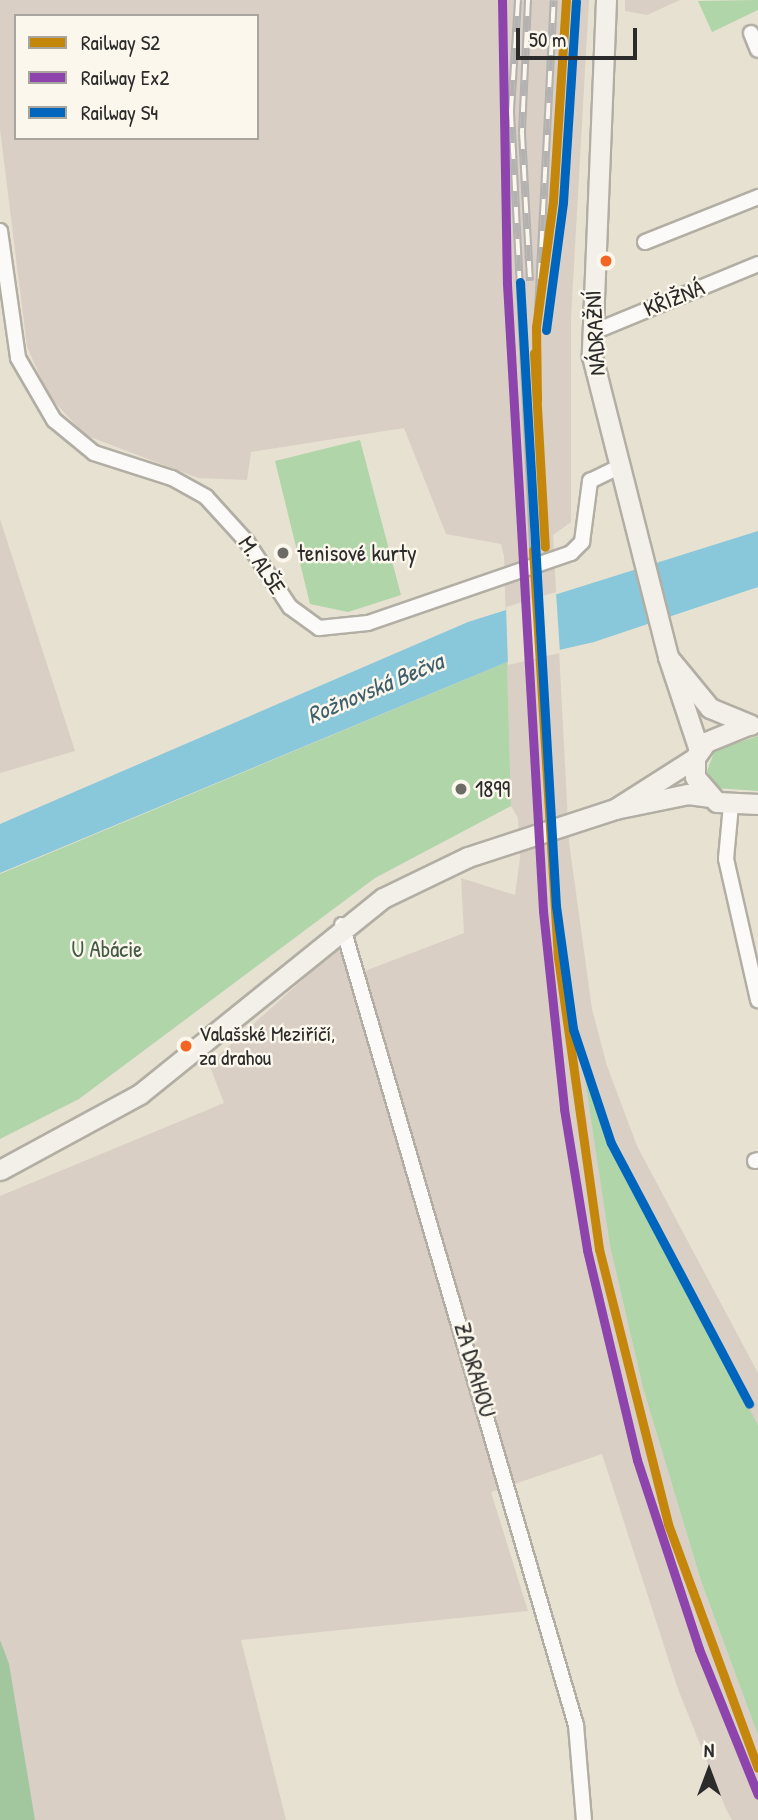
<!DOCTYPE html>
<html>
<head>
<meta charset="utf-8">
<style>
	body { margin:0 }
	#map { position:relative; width:758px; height:1820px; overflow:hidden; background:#e7e1d1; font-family:"Patrick Hand",sans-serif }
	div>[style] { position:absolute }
	.industrial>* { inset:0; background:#d9cfc4 }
	.green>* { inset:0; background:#afd5a9 }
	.forest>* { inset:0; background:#a2c69e }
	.water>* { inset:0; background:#88c8da }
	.pier>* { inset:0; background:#e7e1d1 }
	.roads { filter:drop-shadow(2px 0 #b2aea4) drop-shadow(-2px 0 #b2aea4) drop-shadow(0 2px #b2aea4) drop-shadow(0 -2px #b2aea4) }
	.street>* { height:14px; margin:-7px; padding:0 7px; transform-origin:7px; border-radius:7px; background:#fbfaf8 }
	.secondary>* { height:19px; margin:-9.5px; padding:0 9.5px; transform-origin:9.5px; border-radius:9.5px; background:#f3f0ea }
	.rail>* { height:8px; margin-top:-4px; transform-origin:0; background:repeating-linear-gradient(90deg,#fbf7ec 0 16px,#b3b2b0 0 32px); box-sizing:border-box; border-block:2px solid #b3b2b0 }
	.rail-1>* { height:9px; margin:-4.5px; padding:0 4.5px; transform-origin:4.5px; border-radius:4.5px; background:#c4870b }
	.rail-2>* { height:9px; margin:-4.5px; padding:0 4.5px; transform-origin:4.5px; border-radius:4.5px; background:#8e44ad }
	.rail-3>* { height:9px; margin:-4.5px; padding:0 4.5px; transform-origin:4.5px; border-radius:4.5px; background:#0065bd }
	.dots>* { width:19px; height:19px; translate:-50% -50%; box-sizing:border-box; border:4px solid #fbf7ec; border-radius:50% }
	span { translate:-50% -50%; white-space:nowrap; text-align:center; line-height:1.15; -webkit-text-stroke:5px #fbf7ec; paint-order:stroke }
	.bus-label { font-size:21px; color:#2b2b2b }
	.left { translate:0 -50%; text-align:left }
	.street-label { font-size:23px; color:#2b2b2b }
	.poi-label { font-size:23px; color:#2b2b2b }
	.park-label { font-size:23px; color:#455b47 }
	.water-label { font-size:24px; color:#3e5e6a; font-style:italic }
	.legend { position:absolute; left:14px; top:14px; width:245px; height:126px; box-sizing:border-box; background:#fbf7ec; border:2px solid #a8a59f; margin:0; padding:9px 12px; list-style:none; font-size:21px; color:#2b2b2b }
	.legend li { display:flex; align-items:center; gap:14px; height:35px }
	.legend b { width:35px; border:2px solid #a8a59f }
	.north { position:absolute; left:674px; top:1736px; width:70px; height:70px; -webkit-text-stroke:5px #fbf7ec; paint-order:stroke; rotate:0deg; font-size:19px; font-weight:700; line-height:28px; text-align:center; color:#2b2b2b }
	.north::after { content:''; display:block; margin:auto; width:24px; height:32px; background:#2b2b2b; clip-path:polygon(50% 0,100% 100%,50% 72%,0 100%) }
	.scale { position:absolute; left:516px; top:28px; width:121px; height:32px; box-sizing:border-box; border:4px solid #2b2b2b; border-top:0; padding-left:9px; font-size:21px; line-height:24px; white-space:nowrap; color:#2b2b2b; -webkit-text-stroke:5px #fbf7ec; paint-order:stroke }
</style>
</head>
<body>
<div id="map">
	<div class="industrial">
		<div style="clip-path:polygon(evenodd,0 0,589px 0,571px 317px,571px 522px,553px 535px,569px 842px,592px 1009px,607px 1066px,637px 1146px,758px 1373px,758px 1425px,648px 1223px,585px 1077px,610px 1246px,643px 1388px,701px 1581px,758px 1735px,758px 1820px,732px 1820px,726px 1809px,678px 1689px,602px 1454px,491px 1492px,528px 1611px,241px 1640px,286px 1820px,35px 1820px,0 1640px,0 1196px,224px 1103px,209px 1064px,338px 948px,352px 976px,464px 933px,461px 878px,515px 895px,520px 858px,518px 818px,511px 806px,504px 556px,501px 544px,446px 534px,404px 428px,251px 452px,247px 480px,198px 478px,85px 435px,49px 396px,27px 347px,0 129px,0 0,16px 16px,257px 16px,257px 138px,16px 138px,16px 16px)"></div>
		<div style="clip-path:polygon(625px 0,680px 0,647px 15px,625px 11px)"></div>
		<div style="clip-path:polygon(0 519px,75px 751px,0 773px)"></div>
	</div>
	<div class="green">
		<div style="clip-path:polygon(758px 0,758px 10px,712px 32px,698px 1px)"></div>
		<div style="clip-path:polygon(360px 440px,401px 595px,348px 612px,310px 604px,275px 461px)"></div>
		<div style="clip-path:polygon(507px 662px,511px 806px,375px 878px,79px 1099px,0 1139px,0 874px)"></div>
		<div style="clip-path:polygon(758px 736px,758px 791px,716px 788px,707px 771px,715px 750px)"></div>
		<div style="clip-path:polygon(584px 1073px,615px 1156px,758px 1425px,758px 1735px,701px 1581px,643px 1388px,610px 1246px)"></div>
	</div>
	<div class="forest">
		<div style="clip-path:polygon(0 1640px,9px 1664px,35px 1820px,0 1820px)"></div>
	</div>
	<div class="water">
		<div style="clip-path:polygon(758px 531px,758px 587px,594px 642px,507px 662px,0 873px,0 824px,468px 622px)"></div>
	</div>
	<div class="pier">
		<div style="clip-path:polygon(556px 592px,560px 653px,508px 665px,506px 607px)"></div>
	</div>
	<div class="roads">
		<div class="street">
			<div style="left:751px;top:33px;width:18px;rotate:68deg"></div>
			<div style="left:0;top:231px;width:128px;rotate:81.9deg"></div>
			<div style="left:18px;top:358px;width:72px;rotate:59.9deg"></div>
			<div style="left:54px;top:420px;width:52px;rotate:39.5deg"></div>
			<div style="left:94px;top:453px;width:82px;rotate:17.8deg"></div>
			<div style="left:172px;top:478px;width:39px;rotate:29deg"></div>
			<div style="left:206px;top:497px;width:61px;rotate:47.7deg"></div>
			<div style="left:247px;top:542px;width:78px;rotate:56.5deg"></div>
			<div style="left:290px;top:607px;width:36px;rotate:36deg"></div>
			<div style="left:319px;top:628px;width:49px;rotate:-5.8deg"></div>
			<div style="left:368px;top:623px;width:215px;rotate:-19deg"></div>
			<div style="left:571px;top:553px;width:16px;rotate:-45deg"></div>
			<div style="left:582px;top:542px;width:62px;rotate:-82.5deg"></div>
			<div style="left:590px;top:481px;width:32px;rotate:-26deg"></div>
			<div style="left:645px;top:242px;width:122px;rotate:-21.7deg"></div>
			<div style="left:591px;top:333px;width:181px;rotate:-22.4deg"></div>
			<div style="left:731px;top:805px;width:54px;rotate:95.3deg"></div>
			<div style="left:726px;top:859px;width:145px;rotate:77.2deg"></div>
			<div style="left:342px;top:925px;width:834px;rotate:73.7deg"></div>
			<div style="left:576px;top:1725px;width:95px;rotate:85.2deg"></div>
			<div style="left:755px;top:1161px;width:3px;rotate:-18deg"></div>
		</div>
		<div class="secondary">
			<div style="left:606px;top:0;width:356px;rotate:92.3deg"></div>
			<div style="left:592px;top:356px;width:310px;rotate:75.8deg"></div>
			<div style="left:748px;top:725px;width:45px;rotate:158deg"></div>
			<div style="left:706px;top:742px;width:19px;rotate:125deg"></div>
			<div style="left:695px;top:758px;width:19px;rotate:90deg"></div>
			<div style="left:695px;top:777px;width:33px;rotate:49deg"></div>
			<div style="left:717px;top:802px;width:41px;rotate:2.8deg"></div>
			<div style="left:699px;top:750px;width:98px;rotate:-108.4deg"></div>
			<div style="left:668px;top:657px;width:66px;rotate:50.5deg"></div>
			<div style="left:710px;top:708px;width:44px;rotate:22.5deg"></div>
			<div style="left:695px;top:758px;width:95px;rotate:147.5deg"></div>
			<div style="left:615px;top:809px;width:75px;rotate:-11.6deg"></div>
			<div style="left:688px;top:794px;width:21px;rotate:8deg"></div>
			<div style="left:0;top:1170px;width:159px;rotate:-28.5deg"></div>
			<div style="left:140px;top:1094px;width:312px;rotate:-38.9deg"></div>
			<div style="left:383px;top:898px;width:94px;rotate:-25.8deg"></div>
			<div style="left:468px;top:857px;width:155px;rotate:-18.1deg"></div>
		</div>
	</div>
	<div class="rail">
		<div style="left:518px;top:0;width:111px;rotate:93.6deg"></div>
		<div style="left:511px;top:111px;width:440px;rotate:87.1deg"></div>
		<div style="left:528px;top:0;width:133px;rotate:92.6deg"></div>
		<div style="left:522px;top:133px;width:148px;rotate:86.9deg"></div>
		<div style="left:538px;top:311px;width:311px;rotate:-87.1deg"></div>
	</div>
	<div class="rail-1">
		<div style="left:534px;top:353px;width:194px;rotate:86.8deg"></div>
		<div style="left:537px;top:400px;width:73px;rotate:-90.8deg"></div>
		<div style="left:536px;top:327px;width:127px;rotate:-82.3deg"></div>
		<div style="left:553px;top:201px;width:201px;rotate:-86.3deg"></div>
		<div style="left:533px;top:550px;width:408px;rotate:86.5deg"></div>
		<div style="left:558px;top:957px;width:295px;rotate:82deg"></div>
		<div style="left:599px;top:1249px;width:284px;rotate:75.9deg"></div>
		<div style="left:668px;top:1524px;width:260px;rotate:69.8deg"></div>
	</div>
	<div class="rail-2">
		<div style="left:502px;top:0;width:284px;rotate:89deg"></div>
		<div style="left:507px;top:284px;width:628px;rotate:86.71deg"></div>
		<div style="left:543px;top:911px;width:199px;rotate:83.9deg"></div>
		<div style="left:564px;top:1109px;width:143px;rotate:80.7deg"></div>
		<div style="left:587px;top:1250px;width:216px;rotate:76.6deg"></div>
		<div style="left:637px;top:1460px;width:199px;rotate:71.8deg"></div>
		<div style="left:699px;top:1649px;width:157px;rotate:68deg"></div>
	</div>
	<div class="rail-3">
		<div style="left:520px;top:282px;width:625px;rotate:86.7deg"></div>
		<div style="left:556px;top:906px;width:124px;rotate:82.1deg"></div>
		<div style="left:573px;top:1029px;width:120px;rotate:71.6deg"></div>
		<div style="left:611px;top:1143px;width:295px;rotate:62.1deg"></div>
		<div style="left:546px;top:330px;width:129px;rotate:-82.4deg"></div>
		<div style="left:563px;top:202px;width:201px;rotate:-86.3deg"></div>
	</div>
	<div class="dots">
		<div style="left:606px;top:261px;background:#f26522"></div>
		<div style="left:283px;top:553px;background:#6d6b65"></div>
		<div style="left:461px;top:789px;background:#6d6b65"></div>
		<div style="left:186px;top:1046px;background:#f26522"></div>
	</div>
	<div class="bus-label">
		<span class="left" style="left:199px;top:1046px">Valašské Meziříčí,<br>za drahou</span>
	</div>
	<div class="street-label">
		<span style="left:674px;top:298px;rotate:-22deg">KŘIŽNÁ</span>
		<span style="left:595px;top:333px;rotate:-93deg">NÁDRAŽNÍ</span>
		<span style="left:262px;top:565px;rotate:56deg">M. ALŠE</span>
		<span style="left:475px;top:1370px;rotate:74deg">ZA DRAHOU</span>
	</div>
	<div class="poi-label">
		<span class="left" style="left:297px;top:553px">tenisové kurty</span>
		<span class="left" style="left:475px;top:789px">1899</span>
	</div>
	<div class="park-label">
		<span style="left:107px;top:949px">U Abácie</span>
	</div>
	<div class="water-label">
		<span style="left:375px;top:688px;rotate:-23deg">Rožnovská Bečva</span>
	</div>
	<ul class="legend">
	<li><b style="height:9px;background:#c4870b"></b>Railway S2</li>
	<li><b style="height:9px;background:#8e44ad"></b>Railway Ex2</li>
	<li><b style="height:9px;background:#0065bd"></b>Railway S4</li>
	</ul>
	<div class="north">N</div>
	<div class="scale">50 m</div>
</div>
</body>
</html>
